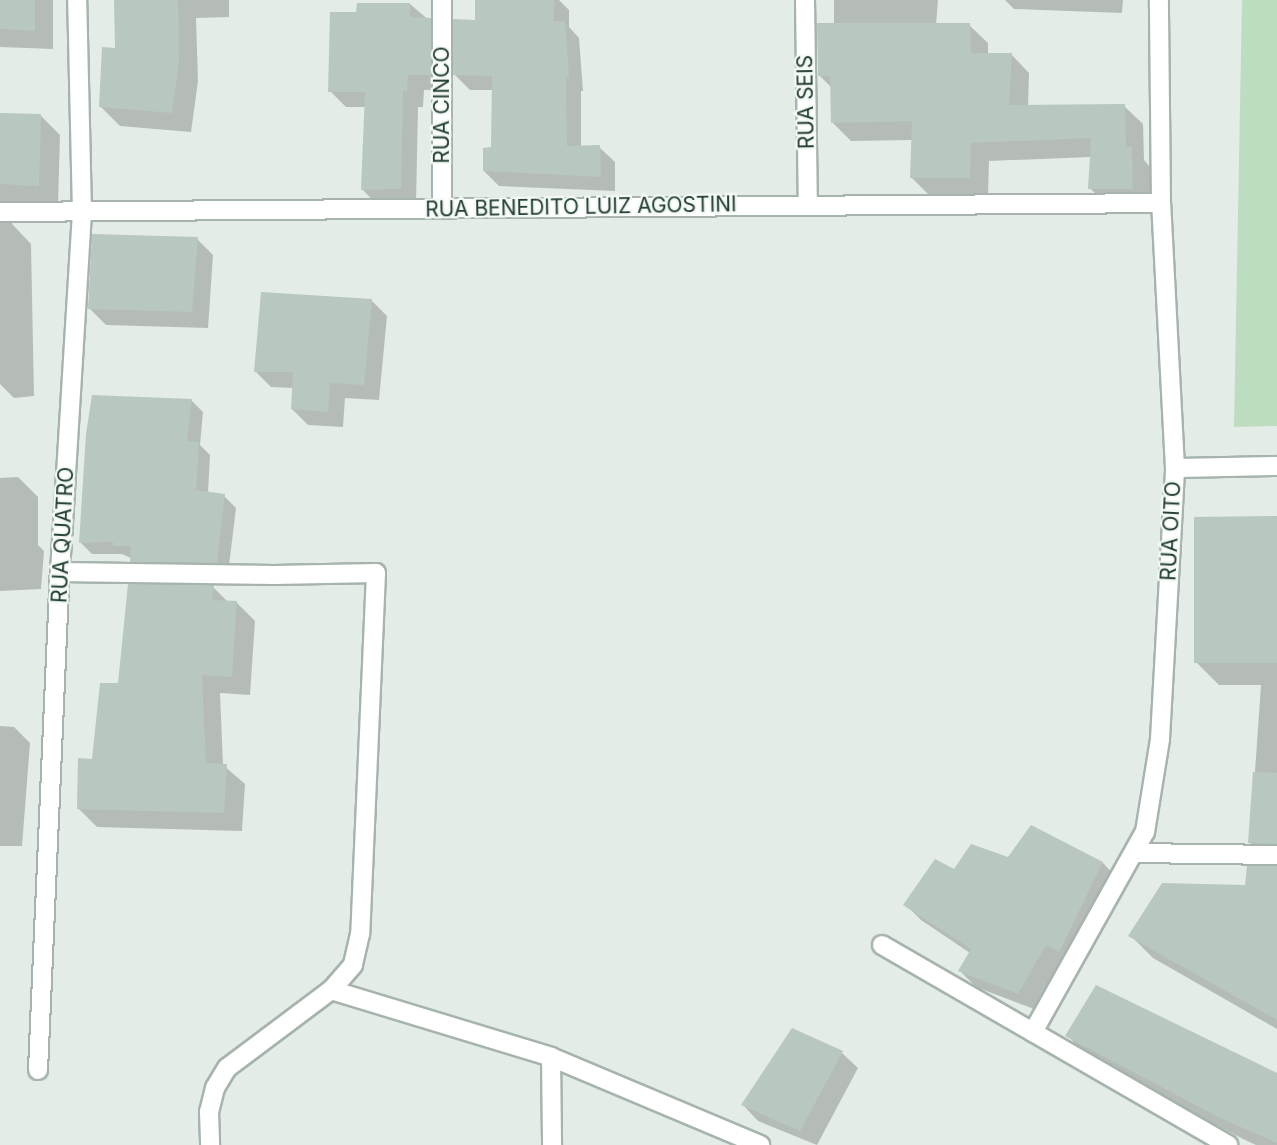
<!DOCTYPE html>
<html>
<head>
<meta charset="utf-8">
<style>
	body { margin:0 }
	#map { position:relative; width:1277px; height:1145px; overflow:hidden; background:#e3ece6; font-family:Inter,sans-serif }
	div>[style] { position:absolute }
	.green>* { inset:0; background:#bcddbf }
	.shadow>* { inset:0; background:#0003 }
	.building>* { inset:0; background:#b8c7bf }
	.roads { filter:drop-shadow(2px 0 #a6b4ac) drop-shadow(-2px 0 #a6b4ac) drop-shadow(0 2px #a6b4ac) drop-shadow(0 -2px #a6b4ac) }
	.minor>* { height:18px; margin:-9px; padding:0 9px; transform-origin:9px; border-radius:9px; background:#fff }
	span { translate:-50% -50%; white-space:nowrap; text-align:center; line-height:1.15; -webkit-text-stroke:4.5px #f3f9f5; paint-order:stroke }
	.street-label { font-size:21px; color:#233d31 }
</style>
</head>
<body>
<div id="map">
	<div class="green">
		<div style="clip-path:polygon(1242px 0,1277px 0,1277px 426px,1234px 427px)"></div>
	</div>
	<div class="shadow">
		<div style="clip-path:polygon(0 0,53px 0,53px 49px,0 47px)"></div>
		<div style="clip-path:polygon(116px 0,229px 0,229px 17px,196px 18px,198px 81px,191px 132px,120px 126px,101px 107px,117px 50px)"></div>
		<div style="clip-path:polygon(476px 0,559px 0,569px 10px,569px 27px,579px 38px,583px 91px,581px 91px,581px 147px,599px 147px,615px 162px,615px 191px,499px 186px,484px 171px,493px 149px,493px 90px,470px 90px,455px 75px,477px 21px)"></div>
		<div style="clip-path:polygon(834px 0,938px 0,936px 25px,969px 25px,988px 43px,988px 54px,1011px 54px,1029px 73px,1028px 107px,1124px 106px,1143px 124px,1144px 160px,1150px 167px,1151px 207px,1108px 207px,1090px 188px,1091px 157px,989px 161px,988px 196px,930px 196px,911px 177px,913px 140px,851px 141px,832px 122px,832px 88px,819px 75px,834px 25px)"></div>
		<div style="clip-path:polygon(1005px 0,1123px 0,1122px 13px,1014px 9px)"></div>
		<div style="clip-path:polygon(410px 4px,446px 35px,446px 90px,424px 90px,423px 107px,418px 107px,416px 204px,378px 206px,363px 190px,366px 107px,346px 107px,330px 91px,357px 14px)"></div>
		<div style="clip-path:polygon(0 114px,41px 116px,60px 135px,58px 204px,14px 221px,12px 224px,31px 244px,34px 396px,14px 398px,0 384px)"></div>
		<div style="clip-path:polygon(197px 239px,213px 255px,208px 328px,106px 325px,90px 309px)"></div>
		<div style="clip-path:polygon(371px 300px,387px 316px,379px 400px,345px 398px,343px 427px,308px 425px,292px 409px,294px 388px,271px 387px,256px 372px)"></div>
		<div style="clip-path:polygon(191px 400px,203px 412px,200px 445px,210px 455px,208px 493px,224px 496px,236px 508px,228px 574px,143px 573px,131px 561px,131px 558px,122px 554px,92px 554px,80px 542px)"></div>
		<div style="clip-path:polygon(18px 477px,38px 497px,38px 545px,44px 551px,41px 589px,0 591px,0 478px)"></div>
		<div style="clip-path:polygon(1277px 517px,1277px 1029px,1153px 958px,1130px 935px,1247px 887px,1275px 868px,1250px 843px,1261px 685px,1219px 685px,1196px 662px)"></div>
		<div style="clip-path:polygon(213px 587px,228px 602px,236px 602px,255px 621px,250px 695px,220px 693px,223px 765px,245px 784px,242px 831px,97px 827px,78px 808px,120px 685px)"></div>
		<div style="clip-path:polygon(0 726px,14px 727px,30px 743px,22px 846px,0 846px)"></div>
		<div style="clip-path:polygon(1031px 827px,1103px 863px,1118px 879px,1075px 966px,1062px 960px,1034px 1009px,976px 987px,960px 971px,970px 953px,921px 920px,905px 904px,955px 871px,1009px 859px)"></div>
		<div style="clip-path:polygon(1067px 1035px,1277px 1075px,1277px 1145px,1256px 1145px,1243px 1139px,1089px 1058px)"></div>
		<div style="clip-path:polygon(842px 1053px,858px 1068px,817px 1145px,758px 1121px,743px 1105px)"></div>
	</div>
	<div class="building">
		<div style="clip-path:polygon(0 0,35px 0,35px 31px,0 29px)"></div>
		<div style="clip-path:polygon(114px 0,178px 0,179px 61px,172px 113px,99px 107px,102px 47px,115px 48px)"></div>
		<div style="clip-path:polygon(475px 0,554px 0,554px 21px,565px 21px,569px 77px,566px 77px,567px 146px,600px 145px,601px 177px,483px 171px,483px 148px,491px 147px,492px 76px,453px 75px,453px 19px,475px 20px)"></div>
		<div style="clip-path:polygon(357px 3px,410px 3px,410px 17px,431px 18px,431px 75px,408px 75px,407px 91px,403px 91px,401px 189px,361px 190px,365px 92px,328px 92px,330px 12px,356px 12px)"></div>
		<div style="clip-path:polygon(817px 23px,970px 23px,971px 53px,1012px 53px,1009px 105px,1125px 104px,1126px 147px,1132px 147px,1133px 189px,1088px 189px,1091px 138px,971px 143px,970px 178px,910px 178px,912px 121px,831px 123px,830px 76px,818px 76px)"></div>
		<div style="clip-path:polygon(0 113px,41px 114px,39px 186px,0 184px)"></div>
		<div style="clip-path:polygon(92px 234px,198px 237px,192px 312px,88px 309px)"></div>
		<div style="clip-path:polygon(261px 292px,372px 299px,364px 385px,330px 383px,328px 412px,291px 409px,293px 372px,254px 372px)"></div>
		<div style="clip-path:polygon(92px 395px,192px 399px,187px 441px,199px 442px,196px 490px,225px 494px,217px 563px,130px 562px,131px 546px,113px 546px,113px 542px,79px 543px,86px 434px)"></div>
		<div style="clip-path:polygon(1277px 516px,1277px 663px,1194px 663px,1194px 517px)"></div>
		<div style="clip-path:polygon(128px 584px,214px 585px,212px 600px,237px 601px,232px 677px,202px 675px,206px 763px,227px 764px,224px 813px,77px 809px,78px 758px,92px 759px,100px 683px,118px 683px)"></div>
		<div style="clip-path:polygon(1253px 772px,1277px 773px,1277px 844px,1248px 843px)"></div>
		<div style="clip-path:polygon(1031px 825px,1103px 862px,1059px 952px,1046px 945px,1018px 994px,958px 971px,971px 949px,903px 905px,935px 859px,954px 869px,971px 844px,1008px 857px)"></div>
		<div style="clip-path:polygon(1247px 866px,1277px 866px,1277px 1020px,1128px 936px,1162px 883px,1245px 885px)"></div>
		<div style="clip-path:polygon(1096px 985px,1277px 1073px,1277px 1143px,1218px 1117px,1065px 1036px)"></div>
		<div style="clip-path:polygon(792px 1028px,843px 1051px,800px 1131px,741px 1105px)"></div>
	</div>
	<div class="roads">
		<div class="minor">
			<div style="left:805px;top:0;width:204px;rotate:89.2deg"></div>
			<div style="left:442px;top:209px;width:209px;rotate:-90deg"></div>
			<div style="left:0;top:212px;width:1161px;rotate:-0.44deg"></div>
			<div style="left:1175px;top:468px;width:102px;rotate:-1.1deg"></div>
			<div style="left:60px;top:572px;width:214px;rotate:0.8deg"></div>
			<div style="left:274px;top:575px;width:102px;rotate:-1.1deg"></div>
			<div style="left:376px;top:573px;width:361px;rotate:92.5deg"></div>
			<div style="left:360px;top:934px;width:32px;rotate:103deg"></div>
			<div style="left:353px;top:965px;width:33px;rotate:131deg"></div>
			<div style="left:331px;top:990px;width:130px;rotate:143.1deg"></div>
			<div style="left:227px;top:1068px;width:23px;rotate:121deg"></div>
			<div style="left:215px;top:1088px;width:25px;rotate:104deg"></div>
			<div style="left:209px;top:1112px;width:33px;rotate:88deg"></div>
			<div style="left:1135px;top:853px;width:142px;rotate:0.8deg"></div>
			<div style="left:882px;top:945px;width:400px;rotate:30deg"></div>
			<div style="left:331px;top:990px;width:230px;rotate:16.9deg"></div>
			<div style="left:551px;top:1057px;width:227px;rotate:22.8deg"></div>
			<div style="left:1033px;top:1032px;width:229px;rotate:-60.8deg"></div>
			<div style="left:1145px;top:832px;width:94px;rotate:-80.8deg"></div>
			<div style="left:1160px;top:739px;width:271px;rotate:-86.8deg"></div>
			<div style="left:1175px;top:468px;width:265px;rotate:-93deg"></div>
			<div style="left:1161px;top:203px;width:203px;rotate:-90.6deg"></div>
			<div style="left:551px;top:1057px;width:88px;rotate:89.3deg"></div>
			<div style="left:38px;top:1070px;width:498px;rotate:-87.5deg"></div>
			<div style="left:60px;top:572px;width:360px;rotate:-86.5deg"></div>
			<div style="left:82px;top:213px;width:213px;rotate:-91.3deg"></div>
		</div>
	</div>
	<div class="street-label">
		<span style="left:806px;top:102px;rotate:-91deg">RUA SEIS</span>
		<span style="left:442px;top:105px;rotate:-90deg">RUA CINCO</span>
		<span style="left:581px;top:207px;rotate:-1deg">RUA BENEDITO LUIZ AGOSTINI</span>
		<span style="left:1171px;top:531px;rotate:-87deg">RUA OITO</span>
		<span style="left:63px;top:535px;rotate:-87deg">RUA QUATRO</span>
	</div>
</div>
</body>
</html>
